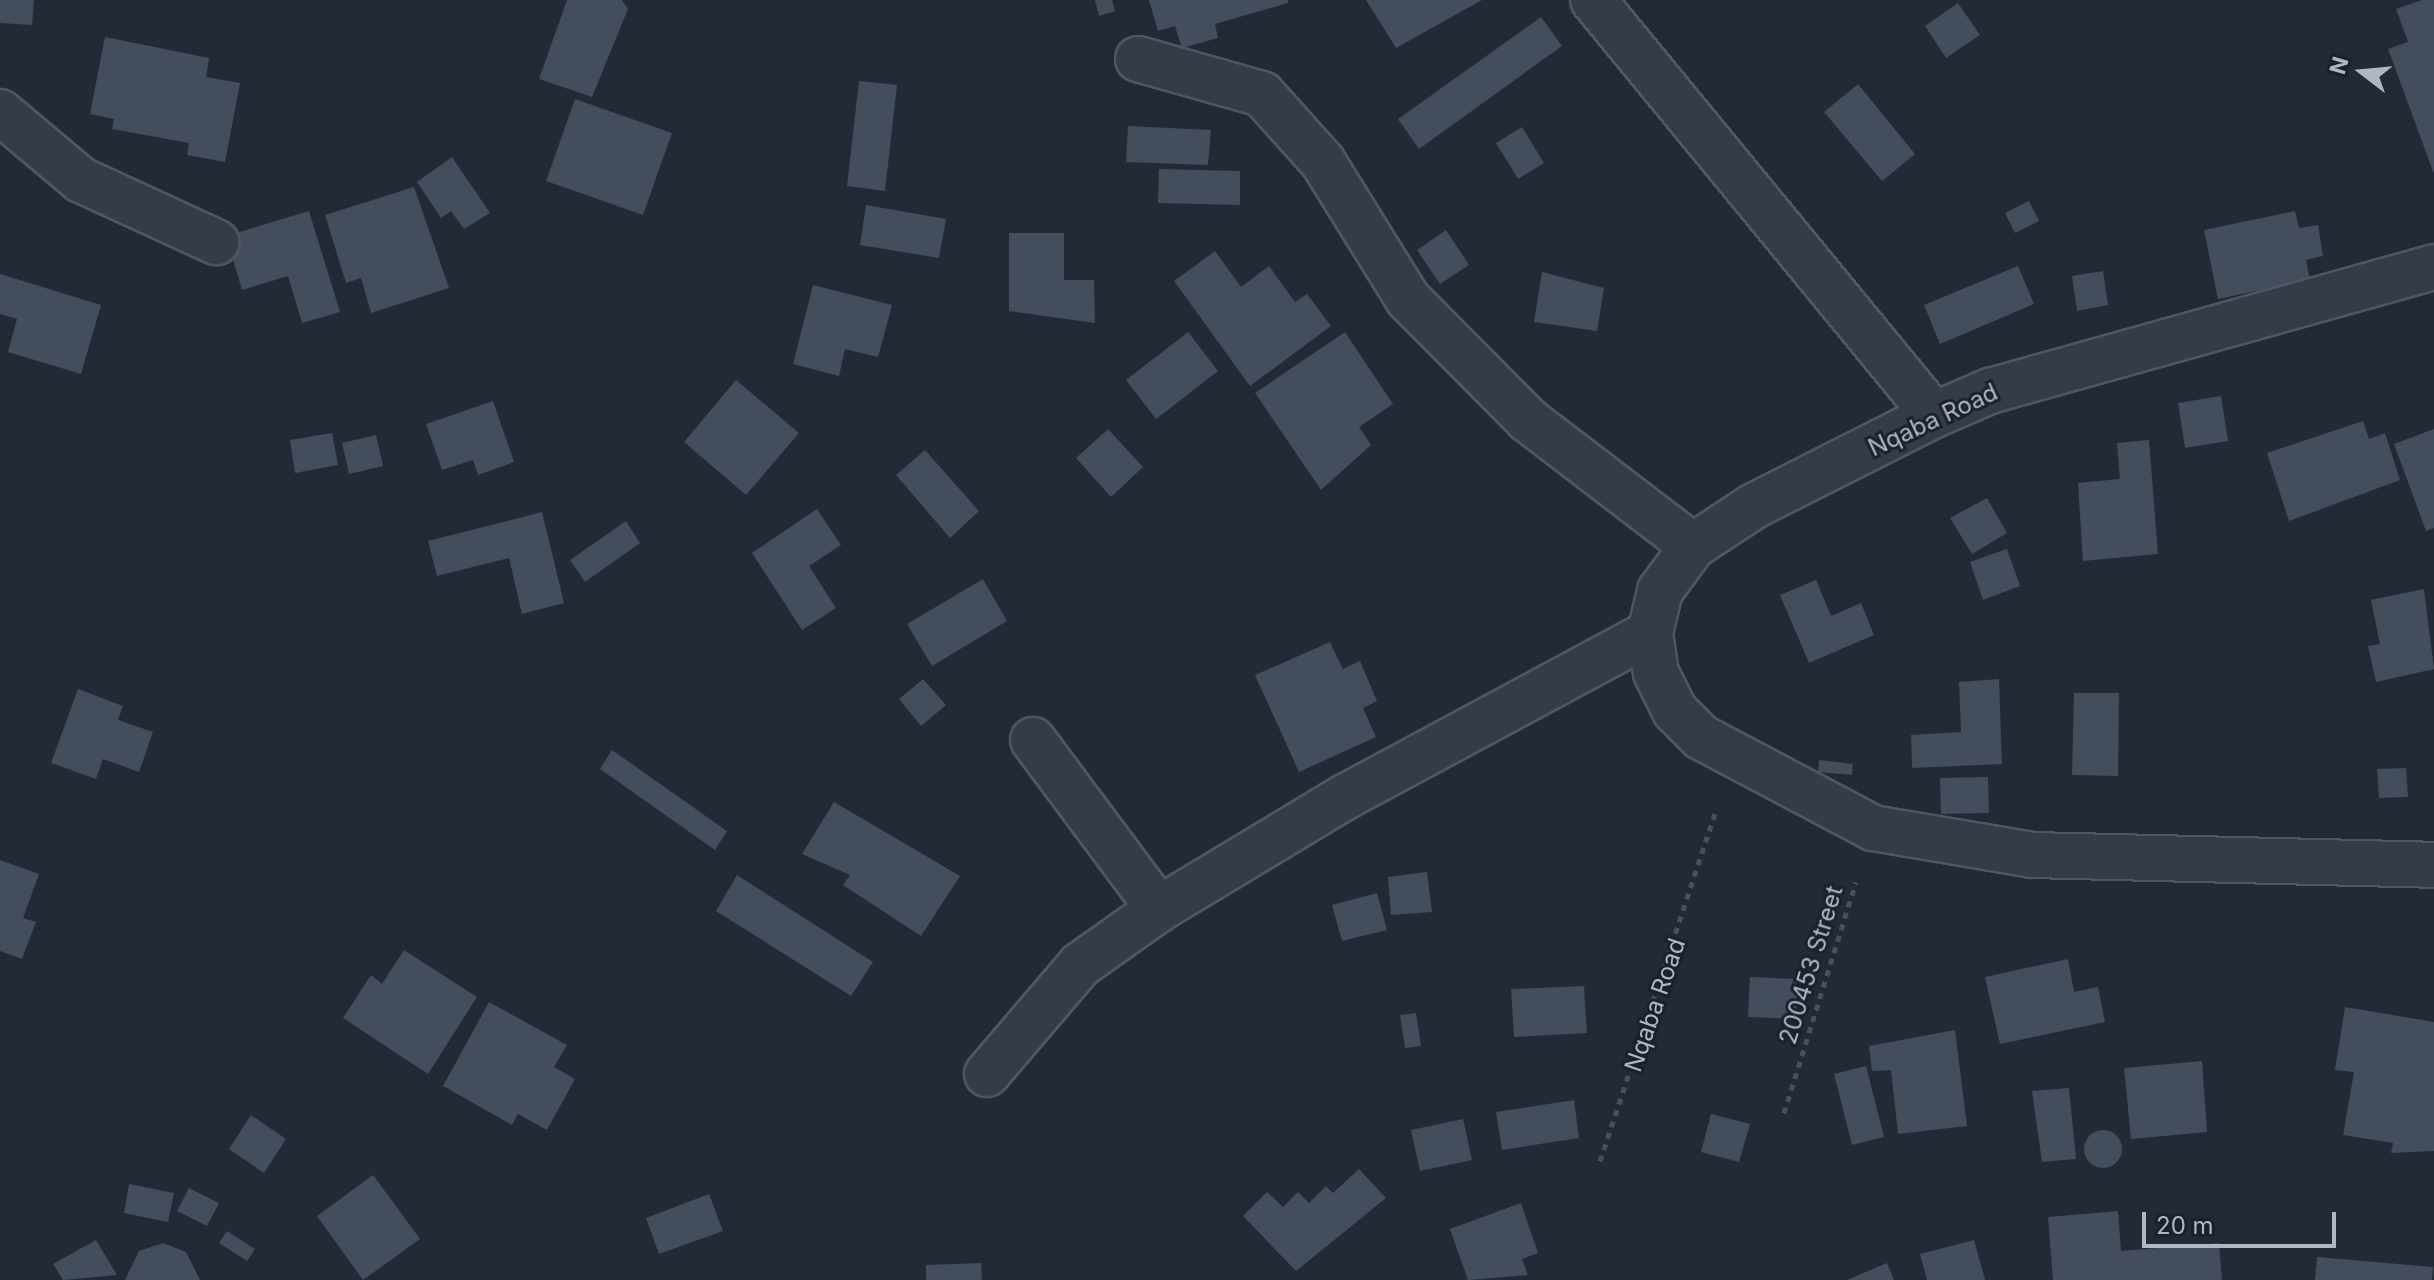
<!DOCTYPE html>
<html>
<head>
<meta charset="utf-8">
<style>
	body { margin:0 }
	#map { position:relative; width:2434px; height:1280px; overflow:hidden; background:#222a36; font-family:Inter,sans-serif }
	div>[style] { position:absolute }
	.building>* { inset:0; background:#434d5b }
	.round { border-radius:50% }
	.path>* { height:5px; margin-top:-2.5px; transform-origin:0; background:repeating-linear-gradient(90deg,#435457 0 6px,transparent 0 12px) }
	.roads { filter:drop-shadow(2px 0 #505762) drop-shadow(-2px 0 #505762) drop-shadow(0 2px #505762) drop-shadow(0 -2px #505762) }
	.street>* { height:44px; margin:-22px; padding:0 22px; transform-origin:22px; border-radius:22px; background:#353c47 }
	span { translate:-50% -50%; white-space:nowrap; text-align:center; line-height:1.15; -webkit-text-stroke:6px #1b212c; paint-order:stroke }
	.street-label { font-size:24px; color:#b0b7c4 }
	.north { position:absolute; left:2322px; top:32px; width:80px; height:80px; -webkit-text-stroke:6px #1b212c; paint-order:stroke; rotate:286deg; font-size:22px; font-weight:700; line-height:32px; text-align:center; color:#b0b7c4 }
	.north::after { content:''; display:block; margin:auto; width:28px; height:36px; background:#b0b7c4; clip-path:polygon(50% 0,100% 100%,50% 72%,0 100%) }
	.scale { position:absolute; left:2142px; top:1212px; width:194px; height:36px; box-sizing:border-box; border:4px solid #b0b7c4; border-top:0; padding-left:10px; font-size:24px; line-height:28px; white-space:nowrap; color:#b0b7c4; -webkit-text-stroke:6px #1b212c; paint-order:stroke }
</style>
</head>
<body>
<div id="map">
	<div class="building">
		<div style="clip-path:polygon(0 0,34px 0,32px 25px,0 23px)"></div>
		<div style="clip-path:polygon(567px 0,622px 0,628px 9px,592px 97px,539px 79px)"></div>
		<div style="clip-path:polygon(1095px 0,1112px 0,1115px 11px,1099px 16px)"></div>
		<div style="clip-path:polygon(1149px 0,1288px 0,1288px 3px,1215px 24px,1218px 38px,1182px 48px,1175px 26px,1158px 31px)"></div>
		<div style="clip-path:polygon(1366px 0,1482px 0,1396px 48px)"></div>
		<div style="clip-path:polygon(2422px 0,2434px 0,2434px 174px,2388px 49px,2408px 42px,2396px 9px)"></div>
		<div style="clip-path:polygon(1958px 3px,1980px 35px,1946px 58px,1925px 26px)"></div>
		<div style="clip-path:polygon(1541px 17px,1562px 46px,1419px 149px,1398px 119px)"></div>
		<div style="clip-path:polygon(105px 37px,209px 58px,206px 77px,240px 83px,225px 162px,187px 155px,189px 143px,112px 129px,114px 119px,90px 114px)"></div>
		<div style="clip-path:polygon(859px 81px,897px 85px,885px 191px,847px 186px)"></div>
		<div style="clip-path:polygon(1858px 84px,1915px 154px,1882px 181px,1824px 112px)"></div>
		<div style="clip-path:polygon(575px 99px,672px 133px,643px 215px,546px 181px)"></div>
		<div style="clip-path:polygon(1128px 126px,1211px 130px,1208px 165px,1126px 162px)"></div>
		<div style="clip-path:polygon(1522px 127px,1544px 163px,1518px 179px,1496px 143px)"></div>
		<div style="clip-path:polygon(452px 157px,490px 213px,464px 229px,451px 211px,441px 218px,417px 182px)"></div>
		<div style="clip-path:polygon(1159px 169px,1240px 171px,1240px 205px,1158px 203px)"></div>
		<div style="clip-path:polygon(414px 187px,449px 288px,371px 313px,361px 278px,346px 283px,325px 215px)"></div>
		<div style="clip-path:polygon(2029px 201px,2039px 221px,2015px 233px,2005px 213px)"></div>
		<div style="clip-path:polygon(866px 205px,946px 219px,939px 258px,860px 245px)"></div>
		<div style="clip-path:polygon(309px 211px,340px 312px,302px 323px,288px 276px,242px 290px,226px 236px)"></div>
		<div style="clip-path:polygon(2295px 211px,2299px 228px,2318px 225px,2323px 256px,2306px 260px,2310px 280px,2218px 299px,2204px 230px)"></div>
		<div style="clip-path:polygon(1446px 230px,1469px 265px,1440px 284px,1417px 250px)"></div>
		<div style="clip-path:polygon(1009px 233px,1064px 233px,1064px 280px,1094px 280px,1095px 323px,1009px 311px)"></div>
		<div style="clip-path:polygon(1215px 251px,1241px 287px,1269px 266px,1295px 302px,1307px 294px,1331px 326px,1250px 386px,1174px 281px)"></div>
		<div style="clip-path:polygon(2018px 266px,2034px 304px,1940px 344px,1924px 305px)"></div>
		<div style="clip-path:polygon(2103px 271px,2108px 305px,2077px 311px,2072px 276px)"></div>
		<div style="clip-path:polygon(1542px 272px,1604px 288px,1597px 331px,1534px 322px)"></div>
		<div style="clip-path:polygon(0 274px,101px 305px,81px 374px,8px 352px,17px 319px,0 314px)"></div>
		<div style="clip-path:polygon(813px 285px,892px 305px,878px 357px,845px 349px,839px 376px,793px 364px)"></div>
		<div style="clip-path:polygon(1188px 332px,1218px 371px,1156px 419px,1126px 380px)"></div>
		<div style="clip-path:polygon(1345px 332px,1393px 404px,1359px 427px,1371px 445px,1321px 490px,1255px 393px)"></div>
		<div style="clip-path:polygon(736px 380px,799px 433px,746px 495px,684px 442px)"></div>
		<div style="clip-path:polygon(2221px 396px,2228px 441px,2185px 448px,2178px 403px)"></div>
		<div style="clip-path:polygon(493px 401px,514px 462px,478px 475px,473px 460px,442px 470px,426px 424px)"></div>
		<div style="clip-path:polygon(2363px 421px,2369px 439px,2385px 433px,2400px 480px,2289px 521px,2267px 453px)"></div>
		<div style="clip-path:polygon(1108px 429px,1143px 467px,1111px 497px,1076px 458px)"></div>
		<div style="clip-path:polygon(2434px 429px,2434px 528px,2426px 531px,2394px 444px)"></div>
		<div style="clip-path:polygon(332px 433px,338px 465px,295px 473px,290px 440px)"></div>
		<div style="clip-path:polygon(376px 435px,383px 466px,349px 474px,342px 443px)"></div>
		<div style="clip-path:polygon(2149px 440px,2158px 554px,2083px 561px,2078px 483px,2120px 479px,2117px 443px)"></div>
		<div style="clip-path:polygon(925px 450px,979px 511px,950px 538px,896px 475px)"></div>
		<div style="clip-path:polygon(1987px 498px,2007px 533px,1972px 554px,1950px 518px)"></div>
		<div style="clip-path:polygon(817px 509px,841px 545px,809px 566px,836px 608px,802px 630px,752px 553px)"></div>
		<div style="clip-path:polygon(542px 512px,564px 603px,522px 614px,509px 558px,437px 576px,428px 541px)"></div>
		<div style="clip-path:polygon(626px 521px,640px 543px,585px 582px,570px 560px)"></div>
		<div style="clip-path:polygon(2007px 549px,2020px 586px,1983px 600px,1970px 562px)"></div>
		<div style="clip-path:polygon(983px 579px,1007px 621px,932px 666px,907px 624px)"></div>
		<div style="clip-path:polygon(1816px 580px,1831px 616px,1861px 603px,1874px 635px,1809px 663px,1780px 595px)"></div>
		<div style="clip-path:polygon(2424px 589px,2434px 669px,2376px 682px,2368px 646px,2380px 644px,2371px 600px)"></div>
		<div style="clip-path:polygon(1330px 642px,1343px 669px,1360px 661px,1377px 701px,1363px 708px,1376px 737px,1299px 772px,1255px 675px)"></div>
		<div style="clip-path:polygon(923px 679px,946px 705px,921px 726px,899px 699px)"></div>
		<div style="clip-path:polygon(1999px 679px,2002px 764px,1912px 768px,1911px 735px,1961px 732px,1959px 682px)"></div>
		<div style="clip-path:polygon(78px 689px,123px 706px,118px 720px,153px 732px,139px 772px,103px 759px,96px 779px,51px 763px)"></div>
		<div style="clip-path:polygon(2074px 693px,2119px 693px,2118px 776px,2072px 775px)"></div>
		<div style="clip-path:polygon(612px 750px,727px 831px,715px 850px,600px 769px)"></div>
		<div style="clip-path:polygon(1819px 760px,1853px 764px,1852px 775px,1818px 772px)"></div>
		<div style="clip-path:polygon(2406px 768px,2408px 797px,2379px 798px,2377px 769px)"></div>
		<div style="clip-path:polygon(1988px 777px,1989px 813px,1941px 814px,1940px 778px)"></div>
		<div style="clip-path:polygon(834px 802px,960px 876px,921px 936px,843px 885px,850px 875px,802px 854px)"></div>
		<div style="clip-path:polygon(0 860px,39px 874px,23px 918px,36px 922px,22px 959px,0 951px)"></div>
		<div style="clip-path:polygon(1427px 872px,1432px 912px,1391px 915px,1388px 877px)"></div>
		<div style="clip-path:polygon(737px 875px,873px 962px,851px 996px,716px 911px)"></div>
		<div style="clip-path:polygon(1377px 893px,1387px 930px,1342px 941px,1332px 905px)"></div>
		<div style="clip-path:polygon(404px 950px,477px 997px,428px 1074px,343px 1018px,371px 975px,382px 984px)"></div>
		<div style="clip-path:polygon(2068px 959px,2074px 992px,2098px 987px,2105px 1022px,2000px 1044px,1985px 977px)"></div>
		<div style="clip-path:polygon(1750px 977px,1798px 979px,1796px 1019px,1748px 1017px)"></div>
		<div style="clip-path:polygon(1584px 986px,1587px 1033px,1514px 1037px,1511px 989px)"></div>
		<div style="clip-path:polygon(489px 1002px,567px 1045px,554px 1067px,575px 1079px,547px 1130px,518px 1114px,512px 1125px,443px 1086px)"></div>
		<div style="clip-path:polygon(2345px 1007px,2434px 1022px,2434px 1151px,2391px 1153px,2393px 1143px,2343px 1135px,2354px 1072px,2335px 1070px)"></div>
		<div style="clip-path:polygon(1416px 1013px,1421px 1046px,1405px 1048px,1400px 1015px)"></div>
		<div style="clip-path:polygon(1955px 1030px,1967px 1126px,1898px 1134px,1891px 1070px,1872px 1071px,1869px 1046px)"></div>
		<div style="clip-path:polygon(2202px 1061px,2207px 1132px,2131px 1139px,2124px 1068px)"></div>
		<div style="clip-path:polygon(1866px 1066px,1884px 1137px,1852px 1145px,1834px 1074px)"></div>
		<div style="clip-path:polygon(2069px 1088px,2076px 1159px,2042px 1162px,2032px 1091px)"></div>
		<div style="clip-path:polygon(1574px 1100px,1579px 1138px,1502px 1150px,1496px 1112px)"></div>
		<div style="clip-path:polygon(1711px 1114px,1750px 1124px,1739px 1162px,1701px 1152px)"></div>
		<div style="clip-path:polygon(251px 1115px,286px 1139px,264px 1173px,229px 1149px)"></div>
		<div style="clip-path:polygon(1463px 1119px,1472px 1160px,1420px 1171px,1411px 1130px)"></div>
		<div class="round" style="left:2084px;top:1130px;width:38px;height:38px"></div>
		<div style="clip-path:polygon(1359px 1169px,1386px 1198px,1296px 1271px,1243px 1216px,1267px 1192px,1283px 1207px,1298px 1192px,1309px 1203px,1326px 1186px,1333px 1193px)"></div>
		<div style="clip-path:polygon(373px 1175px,420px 1239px,363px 1280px,317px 1216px)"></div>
		<div style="clip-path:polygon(129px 1184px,174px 1193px,168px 1222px,124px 1213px)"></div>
		<div style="clip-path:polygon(189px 1188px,219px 1203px,207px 1226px,177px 1211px)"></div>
		<div style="clip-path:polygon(709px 1194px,723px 1231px,659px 1254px,646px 1218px)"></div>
		<div style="clip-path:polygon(1521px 1203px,1538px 1253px,1522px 1259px,1528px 1275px,1468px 1280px,1450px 1229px)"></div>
		<div style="clip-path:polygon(2118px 1211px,2121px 1251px,2219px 1243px,2222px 1280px,2053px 1280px,2048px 1217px)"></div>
		<div style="clip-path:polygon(227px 1231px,255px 1249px,247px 1261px,219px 1243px)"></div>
		<div style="clip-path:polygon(96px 1240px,117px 1275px,63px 1280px,53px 1264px)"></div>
		<div style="clip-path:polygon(1974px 1240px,1985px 1280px,1927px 1280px,1920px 1254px)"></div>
		<div style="clip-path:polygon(163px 1243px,186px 1252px,200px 1280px,125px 1280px,139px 1251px)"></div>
		<div style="clip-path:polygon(2317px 1257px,2433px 1267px,2432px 1280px,2315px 1280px)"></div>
		<div style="clip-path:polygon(981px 1263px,982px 1280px,926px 1280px,926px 1265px)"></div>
		<div style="clip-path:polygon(1887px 1263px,1894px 1280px,1847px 1280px)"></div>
	</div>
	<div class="path">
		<div style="left:1784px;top:1113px;width:242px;rotate:-72.7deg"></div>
		<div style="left:1600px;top:1161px;width:370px;rotate:-71.7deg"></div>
	</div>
	<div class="roads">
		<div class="street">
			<div style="left:1593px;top:0;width:537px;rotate:50.59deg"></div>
			<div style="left:1138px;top:59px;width:129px;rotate:15.8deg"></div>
			<div style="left:1262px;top:94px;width:91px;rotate:48.1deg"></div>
			<div style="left:1323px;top:162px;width:161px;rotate:58.2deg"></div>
			<div style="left:1408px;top:299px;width:170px;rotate:45.2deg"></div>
			<div style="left:1528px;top:420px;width:208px;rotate:37.4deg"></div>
			<div style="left:0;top:112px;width:106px;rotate:40deg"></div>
			<div style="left:81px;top:180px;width:149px;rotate:24.7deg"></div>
			<div style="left:2434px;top:267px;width:459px;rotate:164.4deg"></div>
			<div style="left:1992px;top:390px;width:63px;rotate:156.7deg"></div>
			<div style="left:1934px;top:415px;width:202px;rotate:153.2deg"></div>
			<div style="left:1754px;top:506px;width:73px;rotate:146.7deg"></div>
			<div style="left:1693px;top:546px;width:56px;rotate:126.3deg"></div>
			<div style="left:1660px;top:591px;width:43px;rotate:103.4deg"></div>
			<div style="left:1650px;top:633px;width:40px;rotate:81.5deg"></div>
			<div style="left:1656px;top:673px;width:42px;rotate:63.4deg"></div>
			<div style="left:1675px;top:711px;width:37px;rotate:45deg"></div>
			<div style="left:1701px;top:737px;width:195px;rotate:27.9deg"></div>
			<div style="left:1873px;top:828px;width:161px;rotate:9.6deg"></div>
			<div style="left:2032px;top:855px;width:402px;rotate:1.4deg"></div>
			<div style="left:1033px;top:740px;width:211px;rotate:53.3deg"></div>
			<div style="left:987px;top:1074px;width:143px;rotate:-49.5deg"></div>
			<div style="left:1080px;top:965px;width:97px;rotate:-35.3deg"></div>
			<div style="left:1159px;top:909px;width:217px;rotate:-31.1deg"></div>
			<div style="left:1345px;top:797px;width:346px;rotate:-28.3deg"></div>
		</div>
	</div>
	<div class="street-label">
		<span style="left:1933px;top:420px;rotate:-25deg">Nqaba Road</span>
		<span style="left:1811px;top:965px;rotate:-73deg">200453 Street</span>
		<span style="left:1655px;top:1005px;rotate:-71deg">Nqaba Road</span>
	</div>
	<div class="north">N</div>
	<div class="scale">20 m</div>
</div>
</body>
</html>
